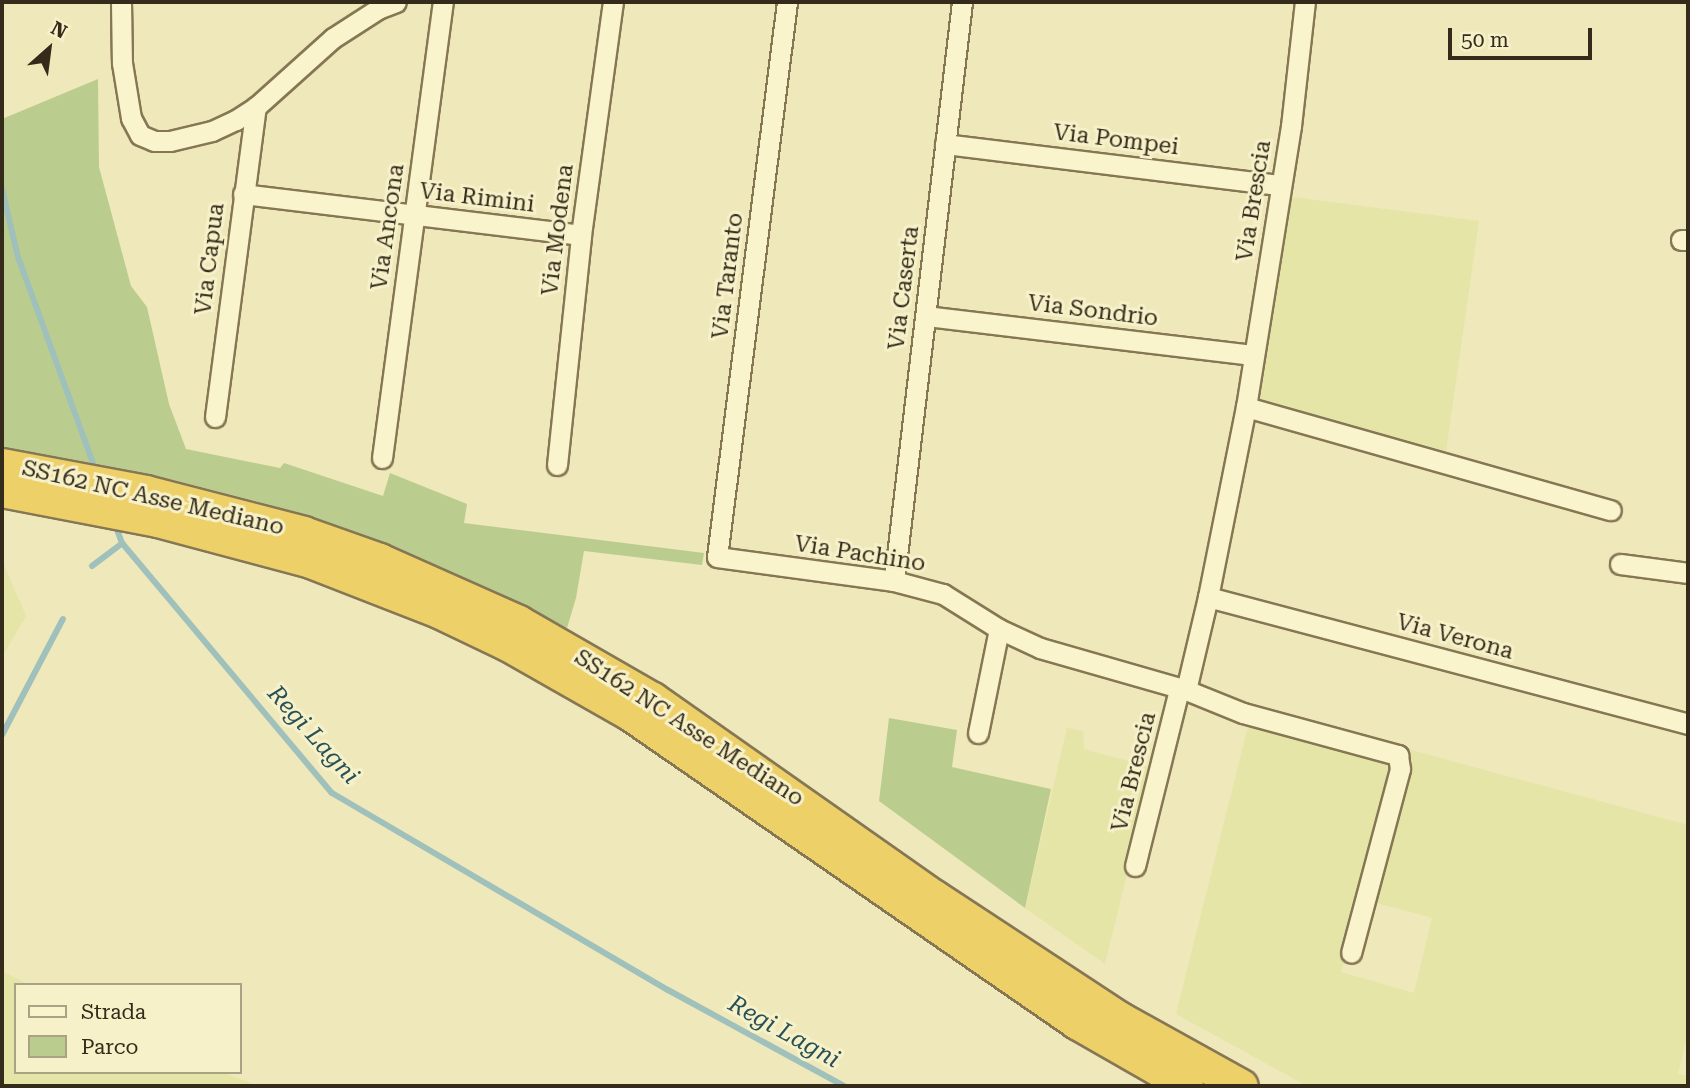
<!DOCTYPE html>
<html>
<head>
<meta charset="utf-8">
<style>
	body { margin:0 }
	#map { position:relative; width:1690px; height:1088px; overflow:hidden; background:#efe8ba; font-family:"Roboto Serif",serif }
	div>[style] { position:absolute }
	.farmland>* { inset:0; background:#e5e5a7 }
	.green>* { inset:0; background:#bbcd8e }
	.stream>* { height:6px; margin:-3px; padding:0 3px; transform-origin:3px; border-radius:3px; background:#9fc0bb }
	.roads { filter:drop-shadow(2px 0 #867754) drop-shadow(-2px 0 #867754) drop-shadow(0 2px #867754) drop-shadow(0 -2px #867754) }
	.minor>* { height:19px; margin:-9.5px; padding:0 9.5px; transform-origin:9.5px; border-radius:9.5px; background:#faf4cd }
	.trunk>* { height:32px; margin:-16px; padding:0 16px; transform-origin:16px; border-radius:16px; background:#eed069 }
	span { translate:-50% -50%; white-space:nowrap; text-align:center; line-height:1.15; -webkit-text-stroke:6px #f7f1ca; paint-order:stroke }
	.street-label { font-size:23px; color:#352b1a }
	.water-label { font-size:24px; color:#285155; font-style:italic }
	.frame { position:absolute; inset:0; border:4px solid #352b1a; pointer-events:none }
	.legend { position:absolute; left:14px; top:983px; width:228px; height:91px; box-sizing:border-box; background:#f7f1ca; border:2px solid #a9a284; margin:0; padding:9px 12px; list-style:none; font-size:21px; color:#352b1a }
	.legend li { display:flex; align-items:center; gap:14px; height:35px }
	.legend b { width:35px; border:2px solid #a9a284 }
	.north { position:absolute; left:14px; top:14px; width:70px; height:70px; -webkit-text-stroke:5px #f7f1ca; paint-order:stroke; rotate:28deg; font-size:19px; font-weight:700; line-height:28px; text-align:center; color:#352b1a }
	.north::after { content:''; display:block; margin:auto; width:24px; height:32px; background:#352b1a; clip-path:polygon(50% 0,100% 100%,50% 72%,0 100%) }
	.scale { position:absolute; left:1448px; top:28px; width:144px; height:32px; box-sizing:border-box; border:4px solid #352b1a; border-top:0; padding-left:9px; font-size:21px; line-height:24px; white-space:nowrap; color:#352b1a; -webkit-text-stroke:5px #f7f1ca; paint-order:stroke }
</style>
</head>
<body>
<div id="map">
	<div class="farmland">
		<div style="clip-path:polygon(1292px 197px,1479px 221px,1446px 451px,1260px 400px)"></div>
		<div style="clip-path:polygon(2px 560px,26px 616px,2px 657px)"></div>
		<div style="clip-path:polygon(1249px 723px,1395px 761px,1341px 972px,1414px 993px,1432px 918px,1373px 902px,1411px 750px,1688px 825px,1688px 1032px,1678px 1074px,1688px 1076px,1688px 1086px,1307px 1086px,1176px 1014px)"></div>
		<div style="clip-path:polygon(1067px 728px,1083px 731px,1084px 749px,1153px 768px,1105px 964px,1025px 908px)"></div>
		<div style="clip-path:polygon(2px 971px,29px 985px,16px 985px,16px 1072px,221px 1072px,259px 1086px,2px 1086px)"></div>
	</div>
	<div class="green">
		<div style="clip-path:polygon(98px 79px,99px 167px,131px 286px,147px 307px,169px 404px,186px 449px,280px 468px,284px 463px,383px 496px,390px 473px,467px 504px,464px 523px,704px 553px,702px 565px,584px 551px,576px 598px,567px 628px,475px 583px,336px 526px,255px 501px,169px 479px,2px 449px,2px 119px)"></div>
		<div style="clip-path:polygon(889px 718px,957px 730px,952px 767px,1051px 789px,1025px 908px,879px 801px)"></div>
	</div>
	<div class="stream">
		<div style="left:2px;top:189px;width:70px;rotate:76.8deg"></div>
		<div style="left:18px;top:257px;width:228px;rotate:70deg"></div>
		<div style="left:115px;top:524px;width:20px;rotate:70deg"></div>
		<div style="left:122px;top:543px;width:326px;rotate:50deg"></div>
		<div style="left:332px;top:793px;width:389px;rotate:30.4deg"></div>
		<div style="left:668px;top:990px;width:200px;rotate:28.6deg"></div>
		<div style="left:92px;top:566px;width:38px;rotate:-37deg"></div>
		<div style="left:2px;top:735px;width:131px;rotate:-62.3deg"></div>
	</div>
	<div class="roads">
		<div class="minor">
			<div style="left:121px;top:2px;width:61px;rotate:89.1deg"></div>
			<div style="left:122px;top:63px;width:56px;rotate:80.7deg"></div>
			<div style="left:131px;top:118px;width:19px;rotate:62deg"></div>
			<div style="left:140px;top:135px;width:15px;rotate:23deg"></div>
			<div style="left:154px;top:141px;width:16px"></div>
			<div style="left:170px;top:141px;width:43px;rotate:-13.4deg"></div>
			<div style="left:212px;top:131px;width:26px;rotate:-25deg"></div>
			<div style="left:236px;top:120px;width:24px;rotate:-33deg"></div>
			<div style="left:256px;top:107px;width:103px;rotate:-41.9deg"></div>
			<div style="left:333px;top:38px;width:54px;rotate:-32.8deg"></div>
			<div style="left:378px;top:9px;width:19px;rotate:-21deg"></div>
			<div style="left:787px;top:2px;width:559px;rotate:97.19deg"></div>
			<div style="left:717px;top:557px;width:179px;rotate:7.7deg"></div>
			<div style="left:894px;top:581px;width:51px;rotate:14.9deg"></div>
			<div style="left:943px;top:594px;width:66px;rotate:32deg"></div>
			<div style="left:999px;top:629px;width:45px;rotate:24.9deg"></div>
			<div style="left:1040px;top:648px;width:152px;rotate:16deg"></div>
			<div style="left:1186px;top:690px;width:61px;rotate:22deg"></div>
			<div style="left:1243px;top:713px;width:161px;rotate:15.2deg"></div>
			<div style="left:1398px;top:755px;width:14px;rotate:82deg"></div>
			<div style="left:1400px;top:769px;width:190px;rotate:104.9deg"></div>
			<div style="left:945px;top:144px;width:337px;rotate:7deg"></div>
			<div style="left:243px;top:194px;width:340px;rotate:6.9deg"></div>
			<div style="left:1681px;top:240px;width:7px"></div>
			<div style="left:926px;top:316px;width:330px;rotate:6.8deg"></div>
			<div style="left:1246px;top:407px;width:379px;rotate:15.8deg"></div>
			<div style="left:215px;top:417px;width:313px;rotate:-82.5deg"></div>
			<div style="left:382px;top:458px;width:460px;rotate:-82.4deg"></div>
			<div style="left:557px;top:465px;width:231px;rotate:-84deg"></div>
			<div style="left:581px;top:235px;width:235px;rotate:-82.2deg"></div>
			<div style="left:1620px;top:564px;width:69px;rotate:7.5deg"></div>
			<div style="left:894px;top:581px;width:583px;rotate:-83.3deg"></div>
			<div style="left:1208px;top:597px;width:497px;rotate:14.8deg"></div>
			<div style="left:1186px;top:690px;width:96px;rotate:-76.7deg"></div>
			<div style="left:1208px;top:597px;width:194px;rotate:-78.7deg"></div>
			<div style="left:1246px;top:407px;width:285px;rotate:-80.9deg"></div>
			<div style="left:1291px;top:126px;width:125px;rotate:-83.6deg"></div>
			<div style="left:978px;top:733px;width:106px;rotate:-78.6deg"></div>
			<div style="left:1135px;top:866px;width:182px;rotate:-76deg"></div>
		</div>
		<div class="trunk">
			<div style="left:2px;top:465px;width:147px;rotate:10.6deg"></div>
			<div style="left:146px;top:492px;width:163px;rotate:14.5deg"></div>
			<div style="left:304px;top:533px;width:81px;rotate:19.6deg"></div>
			<div style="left:380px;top:560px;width:152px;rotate:24deg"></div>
			<div style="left:519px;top:622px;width:155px;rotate:29.9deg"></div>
			<div style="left:653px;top:699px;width:345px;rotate:35.1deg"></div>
			<div style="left:935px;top:897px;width:222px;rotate:33.3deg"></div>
			<div style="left:1121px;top:1019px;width:138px;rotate:29deg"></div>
			<div style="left:2px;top:491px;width:159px;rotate:10.9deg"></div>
			<div style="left:158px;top:521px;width:158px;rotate:15deg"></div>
			<div style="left:311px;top:562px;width:137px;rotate:21.3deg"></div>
			<div style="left:439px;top:612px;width:76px;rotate:25.6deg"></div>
			<div style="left:508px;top:645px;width:142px;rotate:29.6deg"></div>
			<div style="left:631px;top:715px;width:542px;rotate:34.63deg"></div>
			<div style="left:1077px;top:1023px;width:127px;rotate:29.8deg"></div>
		</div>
	</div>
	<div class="street-label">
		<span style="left:1116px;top:140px;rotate:7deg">Via Pompei</span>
		<span style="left:477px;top:198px;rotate:7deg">Via Rimini</span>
		<span style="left:1254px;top:201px;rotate:-81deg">Via Brescia</span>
		<span style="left:388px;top:227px;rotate:-82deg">Via Ancona</span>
		<span style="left:558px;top:230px;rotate:-83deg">Via Modena</span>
		<span style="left:210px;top:259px;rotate:-83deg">Via Capua</span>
		<span style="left:728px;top:276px;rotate:-83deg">Via Taranto</span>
		<span style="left:904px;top:288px;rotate:-83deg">Via Caserta</span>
		<span style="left:1093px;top:311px;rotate:7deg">Via Sondrio</span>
		<span style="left:153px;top:498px;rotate:13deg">SS162 NC Asse Mediano</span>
		<span style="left:860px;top:554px;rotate:9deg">Via Pachino</span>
		<span style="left:1455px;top:637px;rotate:15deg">Via Verona</span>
		<span style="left:689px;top:728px;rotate:33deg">SS162 NC Asse Mediano</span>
		<span style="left:1134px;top:772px;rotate:-76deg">Via Brescia</span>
	</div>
	<div class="water-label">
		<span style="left:313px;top:735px;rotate:48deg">Regi Lagni</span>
		<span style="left:784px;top:1032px;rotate:29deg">Regi Lagni</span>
	</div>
	<div class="frame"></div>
	<ul class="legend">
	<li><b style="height:9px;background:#faf4cd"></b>Strada</li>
	<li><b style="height:19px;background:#bbcd8e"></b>Parco</li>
	</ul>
	<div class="north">N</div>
	<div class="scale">50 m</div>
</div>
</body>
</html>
